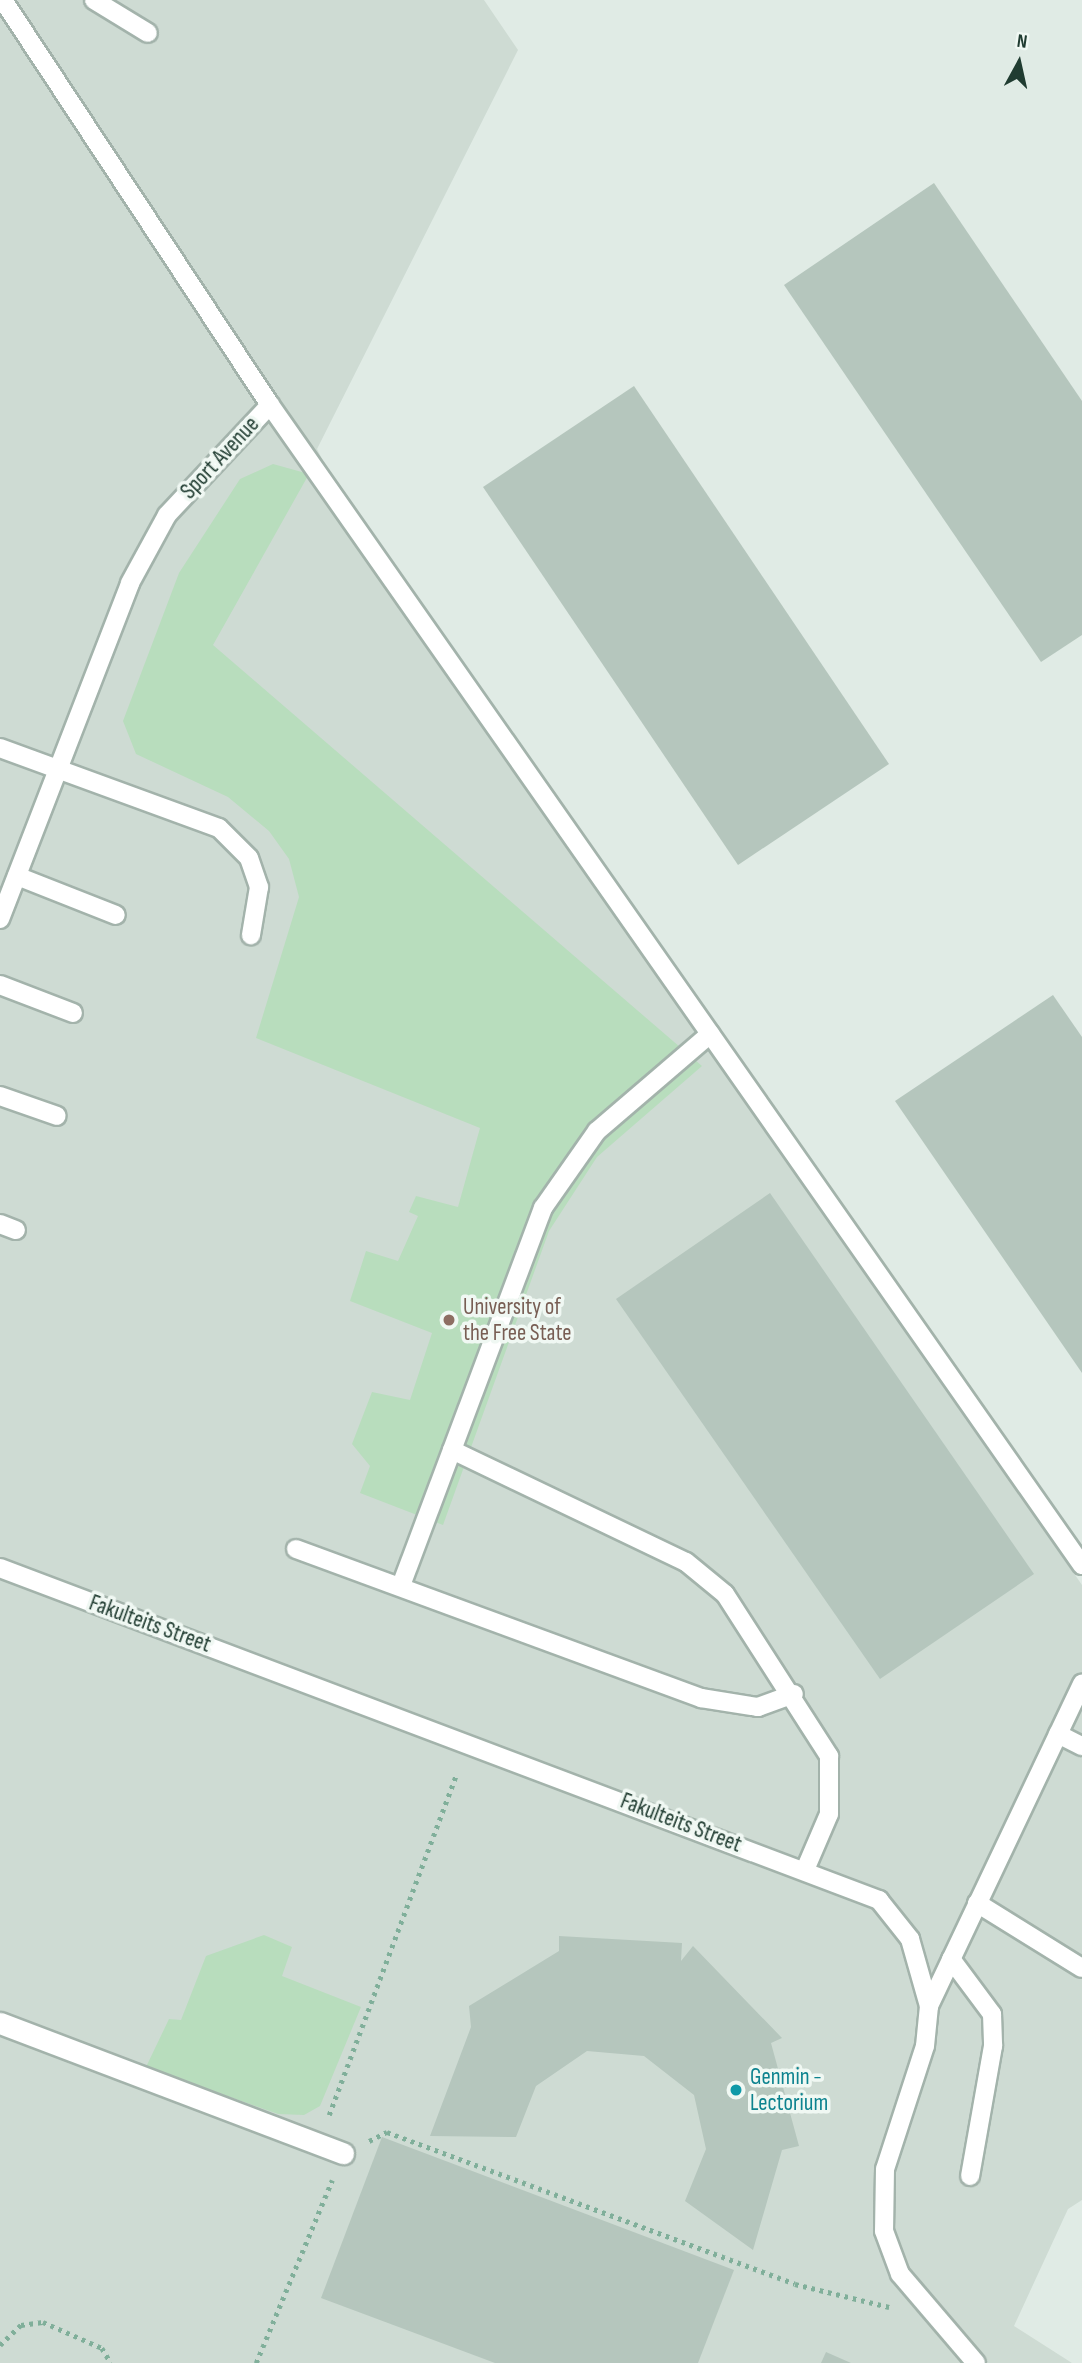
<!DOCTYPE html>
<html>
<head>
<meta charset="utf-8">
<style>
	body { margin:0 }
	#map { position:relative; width:1082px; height:2363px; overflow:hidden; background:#e0ebe5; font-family:"Sofia Sans Condensed",sans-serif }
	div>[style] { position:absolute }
	.built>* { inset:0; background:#cedbd3 }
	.green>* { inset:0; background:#b8ddbd }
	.building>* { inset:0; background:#b5c6bd }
	.path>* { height:4.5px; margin-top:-2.25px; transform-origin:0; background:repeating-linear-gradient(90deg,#80af9a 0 3.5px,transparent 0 8.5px) }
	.roads { filter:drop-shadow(2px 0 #a3b3ab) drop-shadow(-2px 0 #a3b3ab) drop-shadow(0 2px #a3b3ab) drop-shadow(0 -2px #a3b3ab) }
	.lane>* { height:18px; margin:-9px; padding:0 9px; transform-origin:9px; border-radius:9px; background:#fff }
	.street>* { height:21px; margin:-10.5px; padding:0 10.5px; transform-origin:10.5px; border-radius:10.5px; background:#fff }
	.dots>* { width:19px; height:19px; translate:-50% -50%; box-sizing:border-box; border:4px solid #f0f8f3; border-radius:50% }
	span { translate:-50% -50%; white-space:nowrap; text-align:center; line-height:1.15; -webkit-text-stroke:7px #f0f8f3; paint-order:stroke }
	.street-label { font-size:23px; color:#203c31 }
	.education-label { font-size:23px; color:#785e54 }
	.left { translate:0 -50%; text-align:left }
	.culture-label { font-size:23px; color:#0d838f }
	.north { position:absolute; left:984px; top:28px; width:70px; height:70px; -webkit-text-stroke:5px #f0f8f3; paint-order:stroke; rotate:8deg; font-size:19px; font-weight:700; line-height:28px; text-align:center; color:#203c31 }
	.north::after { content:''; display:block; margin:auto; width:24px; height:32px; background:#203c31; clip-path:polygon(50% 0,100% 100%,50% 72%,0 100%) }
</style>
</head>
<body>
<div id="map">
	<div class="built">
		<div style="clip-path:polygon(0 0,484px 0,518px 50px,317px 449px,343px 501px,716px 1056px,1082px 1585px,1082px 2200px,1068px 2209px,1014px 2326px,1072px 2363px,0 2363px)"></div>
	</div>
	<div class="green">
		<div style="clip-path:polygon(273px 464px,309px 474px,213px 645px,702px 1066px,597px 1157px,549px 1231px,443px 1525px,360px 1493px,370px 1466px,352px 1444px,372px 1392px,410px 1400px,432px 1333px,350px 1301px,366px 1251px,398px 1261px,418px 1216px,409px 1212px,416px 1196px,458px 1207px,480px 1128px,256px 1038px,299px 897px,289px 859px,269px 831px,228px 797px,136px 754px,123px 721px,179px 573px,240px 479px)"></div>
		<div style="clip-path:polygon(264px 1935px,292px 1947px,282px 1976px,361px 2007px,320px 2106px,304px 2115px,278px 2114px,146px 2067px,169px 2019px,181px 2020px,206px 1956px)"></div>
	</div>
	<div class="building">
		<div style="clip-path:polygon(934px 183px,1082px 401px,1082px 635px,1041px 662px,784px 285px)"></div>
		<div style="clip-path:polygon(634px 386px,889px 764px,738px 865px,483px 487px)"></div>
		<div style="clip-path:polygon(1053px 995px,1082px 1037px,1082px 1373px,895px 1101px)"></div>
		<div style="clip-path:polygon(770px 1193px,1034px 1574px,880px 1679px,616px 1299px)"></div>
		<div style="clip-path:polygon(559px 1936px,682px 1943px,681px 1961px,693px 1946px,782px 2038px,771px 2043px,799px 2146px,782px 2150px,753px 2250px,685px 2201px,706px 2149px,694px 2095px,644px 2056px,587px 2051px,536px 2086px,516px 2137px,430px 2136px,471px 2027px,469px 2006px,559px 1951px)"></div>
		<div style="clip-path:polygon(382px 2137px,734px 2270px,698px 2363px,495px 2363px,321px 2298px)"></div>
		<div style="clip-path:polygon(826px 2352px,851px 2363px,821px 2363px)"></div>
	</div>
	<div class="path">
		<div style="left:329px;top:2115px;width:365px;rotate:-69.5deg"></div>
		<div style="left:369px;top:2141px;width:20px;rotate:-27deg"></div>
		<div style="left:387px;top:2132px;width:435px;rotate:20.4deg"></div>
		<div style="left:795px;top:2284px;width:97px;rotate:13.7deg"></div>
		<div style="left:0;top:2345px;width:29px;rotate:-44deg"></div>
		<div style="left:21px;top:2325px;width:22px;rotate:-8deg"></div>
		<div style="left:43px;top:2322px;width:64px;rotate:23.8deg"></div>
		<div style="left:102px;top:2348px;width:17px;rotate:59deg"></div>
		<div style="left:256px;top:2363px;width:198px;rotate:-67.4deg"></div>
	</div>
	<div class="roads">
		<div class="lane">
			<div style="left:94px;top:0;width:63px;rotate:31.4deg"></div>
			<div style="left:270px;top:405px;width:1416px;rotate:55.01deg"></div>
			<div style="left:0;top:748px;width:233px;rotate:20.1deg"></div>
			<div style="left:219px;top:828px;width:42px;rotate:45deg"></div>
			<div style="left:249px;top:858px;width:31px;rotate:71deg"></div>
			<div style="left:259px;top:887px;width:49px;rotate:99.5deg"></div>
			<div style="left:17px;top:876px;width:106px;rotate:21.5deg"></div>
			<div style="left:0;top:919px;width:360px;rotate:-68.8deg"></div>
			<div style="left:130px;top:583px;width:77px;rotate:-61.4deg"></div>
			<div style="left:167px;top:515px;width:151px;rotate:-46.9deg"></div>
			<div style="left:270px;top:405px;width:485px;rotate:-123.4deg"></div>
			<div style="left:0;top:985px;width:78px;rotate:21deg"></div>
			<div style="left:0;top:1096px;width:60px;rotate:19.3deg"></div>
			<div style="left:0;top:1224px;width:17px;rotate:21deg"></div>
			<div style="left:452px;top:1450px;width:259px;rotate:25.6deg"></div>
			<div style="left:686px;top:1562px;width:50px;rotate:39.4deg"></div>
			<div style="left:725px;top:1594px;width:193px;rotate:57.3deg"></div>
			<div style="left:829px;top:1756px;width:58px;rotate:90deg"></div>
			<div style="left:829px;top:1814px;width:61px;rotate:113.2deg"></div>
			<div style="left:296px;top:1549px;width:432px;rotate:20.2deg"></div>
			<div style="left:701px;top:1698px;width:58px;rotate:9deg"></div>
			<div style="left:758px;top:1707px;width:38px;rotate:-20deg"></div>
			<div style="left:0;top:1568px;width:940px;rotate:20.69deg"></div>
			<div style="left:879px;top:1900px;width:50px;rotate:51.5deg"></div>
			<div style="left:910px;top:1939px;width:70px;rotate:74.2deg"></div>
			<div style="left:929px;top:2006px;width:40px;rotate:95.7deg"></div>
			<div style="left:925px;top:2046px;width:129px;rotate:108deg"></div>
			<div style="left:885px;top:2169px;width:62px;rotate:90.9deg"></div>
			<div style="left:884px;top:2231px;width:46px;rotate:69.6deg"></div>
			<div style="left:900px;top:2274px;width:117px;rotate:49.5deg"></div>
			<div style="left:402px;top:1583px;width:401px;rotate:-69.4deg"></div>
			<div style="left:543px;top:1208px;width:94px;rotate:-55deg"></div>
			<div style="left:597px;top:1131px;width:149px;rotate:-40.6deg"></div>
			<div style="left:1058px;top:1734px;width:27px;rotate:27deg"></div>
			<div style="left:977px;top:1903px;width:123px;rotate:31.8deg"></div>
			<div style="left:951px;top:1959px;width:69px;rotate:53.3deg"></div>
			<div style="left:992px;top:2014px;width:32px;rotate:88deg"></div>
			<div style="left:993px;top:2046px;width:132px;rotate:100deg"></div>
			<div style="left:929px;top:2006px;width:357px;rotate:-64.6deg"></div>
		</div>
		<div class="street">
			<div style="left:0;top:2023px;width:367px;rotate:20.8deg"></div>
		</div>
	</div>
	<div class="dots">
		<div style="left:449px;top:1320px;background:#8d6e63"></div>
		<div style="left:736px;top:2090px;background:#0f9aa8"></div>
	</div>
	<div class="street-label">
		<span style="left:220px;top:458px;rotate:-47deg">Sport Avenue</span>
		<span style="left:150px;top:1624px;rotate:20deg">Fakulteits Street</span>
		<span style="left:681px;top:1823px;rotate:21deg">Fakulteits Street</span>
	</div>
	<div class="education-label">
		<span class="left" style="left:463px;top:1320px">University of<br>the Free State</span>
	</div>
	<div class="culture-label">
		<span class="left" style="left:750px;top:2090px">Genmin -<br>Lectorium</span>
	</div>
	<div class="north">N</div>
</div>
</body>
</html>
